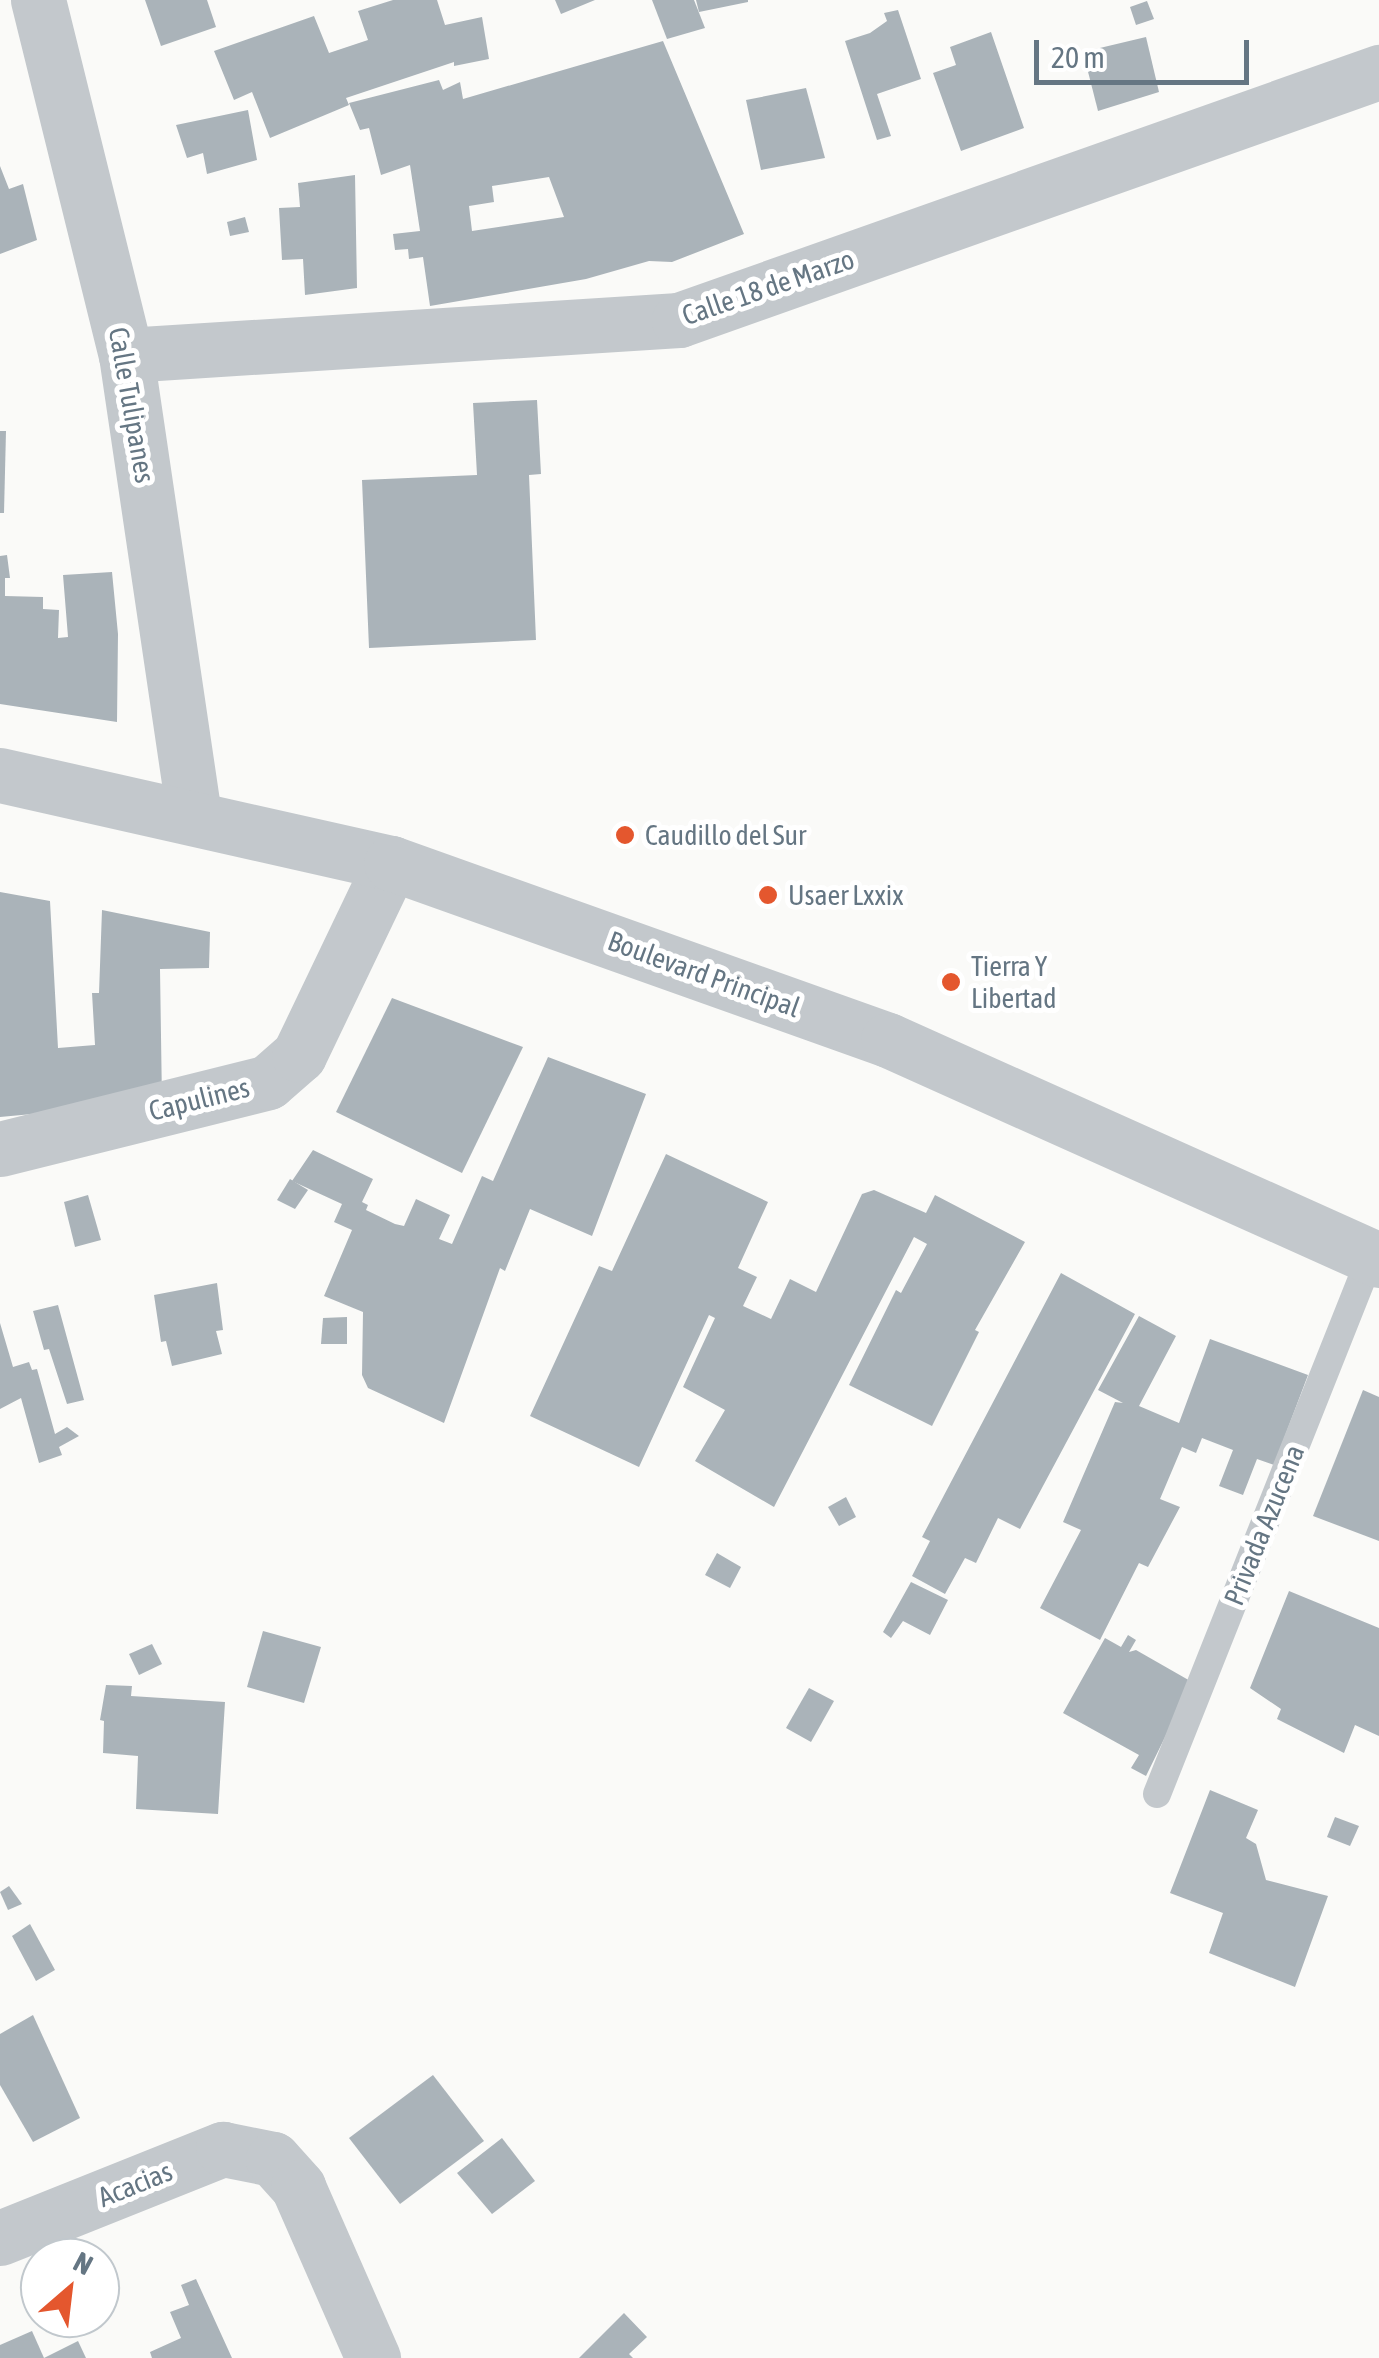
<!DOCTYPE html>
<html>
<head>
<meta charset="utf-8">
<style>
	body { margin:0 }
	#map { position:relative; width:1379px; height:2358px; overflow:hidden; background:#fafaf8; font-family:"Asap Condensed",sans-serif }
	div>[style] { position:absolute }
	.building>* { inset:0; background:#aab3b9 }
	.service>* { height:28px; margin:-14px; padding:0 14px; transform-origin:14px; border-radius:14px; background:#c3c8cc }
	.minor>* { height:55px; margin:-27.5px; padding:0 27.5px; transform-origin:27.5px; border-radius:27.5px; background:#c3c8cc }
	.tertiary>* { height:55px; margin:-27.5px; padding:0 27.5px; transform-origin:27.5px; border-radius:27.5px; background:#c3c8cc }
	.dots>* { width:28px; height:28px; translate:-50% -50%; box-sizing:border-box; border:5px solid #fff; border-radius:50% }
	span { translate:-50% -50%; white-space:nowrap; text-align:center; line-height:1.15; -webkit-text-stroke:10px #fff; paint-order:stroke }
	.street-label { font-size:28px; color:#657683 }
	.poi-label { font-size:28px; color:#657683 }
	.left { translate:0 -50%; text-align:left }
	.north { position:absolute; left:20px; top:2238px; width:100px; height:100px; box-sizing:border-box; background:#fff; border:2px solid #c1c8cd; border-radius:50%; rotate:28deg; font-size:28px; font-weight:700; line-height:40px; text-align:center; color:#657683 }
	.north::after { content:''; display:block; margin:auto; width:35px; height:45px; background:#e4572e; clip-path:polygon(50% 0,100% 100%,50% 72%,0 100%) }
	.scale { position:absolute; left:1034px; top:40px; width:215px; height:45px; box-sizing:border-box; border:5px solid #657683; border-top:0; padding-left:12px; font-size:30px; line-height:35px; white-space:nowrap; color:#657683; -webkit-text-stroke:8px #fff; paint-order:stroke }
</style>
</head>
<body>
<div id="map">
	<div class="building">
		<div style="clip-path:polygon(145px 0,207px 0,216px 27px,161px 46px)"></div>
		<div style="clip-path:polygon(393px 0,437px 0,445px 25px,482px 17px,489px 59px,454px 66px,454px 62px,346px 98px,349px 105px,270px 138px,252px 92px,234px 100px,214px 51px,314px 16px,329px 53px,368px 40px,358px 11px)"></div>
		<div style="clip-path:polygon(555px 0,595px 0,561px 14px)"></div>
		<div style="clip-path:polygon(652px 0,694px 0,705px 28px,667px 39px)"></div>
		<div style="clip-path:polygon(696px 0,748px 0,748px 2px,699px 12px)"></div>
		<div style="clip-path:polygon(1147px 1px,1154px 19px,1136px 25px,1130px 7px)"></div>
		<div style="clip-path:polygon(898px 10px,921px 79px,877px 94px,891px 136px,877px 140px,845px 41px,870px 33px,887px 21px,884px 13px)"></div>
		<div style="clip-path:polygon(991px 32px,1024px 128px,961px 151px,933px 73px,956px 65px,950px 47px)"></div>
		<div style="clip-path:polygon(1146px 37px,1159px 92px,1098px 111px,1083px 52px)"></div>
		<div style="clip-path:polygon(evenodd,663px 41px,744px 234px,672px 262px,649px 261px,586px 279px,430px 306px,423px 257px,409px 259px,408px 249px,395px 250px,393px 234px,420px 231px,410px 165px,381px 175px,369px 128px,360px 130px,349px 103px,439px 80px,443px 90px,460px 82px,463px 99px,663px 41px,549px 177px,564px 217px,472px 231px,469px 206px,494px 202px,492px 186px,549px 177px)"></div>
		<div style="clip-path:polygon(806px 88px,825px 158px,761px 170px,746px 100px)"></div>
		<div style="clip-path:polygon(248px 110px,257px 160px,207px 174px,203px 153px,187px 158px,176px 125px)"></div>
		<div style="clip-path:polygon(0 166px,9px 189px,23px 184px,37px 240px,0 254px)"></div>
		<div style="clip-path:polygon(355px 175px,357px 288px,305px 295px,303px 259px,282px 260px,279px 208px,300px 207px,298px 183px)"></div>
		<div style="clip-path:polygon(245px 217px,249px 232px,230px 236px,227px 222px)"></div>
		<div style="clip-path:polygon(537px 400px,541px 474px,529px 475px,536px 640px,369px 648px,362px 480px,477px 475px,473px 403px)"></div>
		<div style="clip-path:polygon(0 431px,6px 431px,4px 513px,0 513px)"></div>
		<div style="clip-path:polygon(7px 555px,10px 578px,5px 578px,5px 596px,43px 597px,43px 609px,59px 610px,58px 638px,68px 637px,63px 575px,112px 572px,118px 634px,117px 722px,0 704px,0 556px)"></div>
		<div style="clip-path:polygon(0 892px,50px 901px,58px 1048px,95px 1045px,92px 993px,99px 993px,102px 910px,210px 932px,209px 968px,160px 969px,162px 1102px,0 1117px)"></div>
		<div style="clip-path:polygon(392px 998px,523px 1047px,462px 1173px,336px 1112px)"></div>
		<div style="clip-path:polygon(548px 1057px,646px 1094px,592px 1236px,530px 1209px,505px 1271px,500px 1268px,444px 1423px,368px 1388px,362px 1375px,363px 1312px,324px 1296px,352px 1230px,334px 1222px,342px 1204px,292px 1181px,313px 1150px,373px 1179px,362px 1202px,368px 1205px,366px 1210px,395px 1224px,404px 1226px,416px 1199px,450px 1215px,439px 1239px,452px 1244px,482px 1176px,493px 1181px)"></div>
		<div style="clip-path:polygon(666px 1154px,768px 1202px,738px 1268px,757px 1277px,743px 1306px,771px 1319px,790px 1279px,816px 1292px,862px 1194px,874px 1190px,926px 1213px,935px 1195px,1025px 1242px,975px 1330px,979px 1332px,932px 1426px,849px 1385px,896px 1290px,901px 1293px,927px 1244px,914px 1237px,774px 1507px,695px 1461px,725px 1410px,683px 1387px,715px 1318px,709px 1315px,639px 1467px,530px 1416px,599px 1266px,612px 1271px)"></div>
		<div style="clip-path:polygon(290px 1179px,308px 1190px,295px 1209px,277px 1200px)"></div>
		<div style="clip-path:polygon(88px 1195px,101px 1240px,75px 1247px,64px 1202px)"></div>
		<div style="clip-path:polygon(1061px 1273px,1135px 1314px,1020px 1529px,998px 1518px,976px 1563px,965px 1558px,945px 1594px,912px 1576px,930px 1541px,922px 1537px)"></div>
		<div style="clip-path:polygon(217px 1283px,223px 1330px,216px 1331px,222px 1354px,172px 1366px,166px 1341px,161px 1342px,154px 1295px)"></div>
		<div style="clip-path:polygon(58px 1305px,84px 1400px,67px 1404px,49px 1349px,44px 1350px,33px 1311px)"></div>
		<div style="clip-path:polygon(1139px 1316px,1176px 1336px,1139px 1406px,1179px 1423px,1210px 1339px,1308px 1375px,1274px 1465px,1257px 1459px,1243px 1495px,1219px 1486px,1233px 1450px,1202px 1438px,1196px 1453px,1182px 1447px,1160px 1499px,1180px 1507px,1148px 1567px,1139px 1563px,1100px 1640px,1040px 1608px,1081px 1530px,1063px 1522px,1115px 1402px,1123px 1403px,1098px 1390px)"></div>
		<div style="clip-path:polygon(347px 1317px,347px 1344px,321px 1344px,323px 1318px)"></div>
		<div style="clip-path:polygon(0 1323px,13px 1367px,29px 1362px,32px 1370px,37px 1369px,55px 1434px,67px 1427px,79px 1436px,59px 1447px,62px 1455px,39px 1463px,21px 1398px,0 1409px)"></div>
		<div style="clip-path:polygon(1363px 1390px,1379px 1397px,1379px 1541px,1313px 1516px)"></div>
		<div style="clip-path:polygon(846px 1497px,856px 1517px,839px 1526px,828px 1507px)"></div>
		<div style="clip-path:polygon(717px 1553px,741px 1567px,730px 1588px,705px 1575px)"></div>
		<div style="clip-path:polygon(911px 1582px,948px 1600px,930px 1635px,903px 1621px,891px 1638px,883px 1632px)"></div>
		<div style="clip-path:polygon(1289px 1591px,1379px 1628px,1379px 1736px,1355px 1725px,1344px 1753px,1277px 1719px,1281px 1709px,1250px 1688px)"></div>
		<div style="clip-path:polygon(263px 1631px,321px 1647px,304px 1703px,247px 1687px)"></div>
		<div style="clip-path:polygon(1128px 1635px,1136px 1640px,1129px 1652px,1136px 1650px,1192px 1682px,1146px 1776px,1131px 1768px,1139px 1755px,1063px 1713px,1105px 1638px,1121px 1647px)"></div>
		<div style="clip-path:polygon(152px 1644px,162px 1664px,139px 1675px,129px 1654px)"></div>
		<div style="clip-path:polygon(106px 1685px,132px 1686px,131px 1696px,225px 1702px,218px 1814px,136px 1809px,138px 1756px,103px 1753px,104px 1721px,100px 1720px)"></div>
		<div style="clip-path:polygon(809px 1688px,834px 1701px,811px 1742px,786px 1728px)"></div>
		<div style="clip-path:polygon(1210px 1790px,1258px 1810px,1246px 1838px,1256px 1844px,1266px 1880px,1328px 1896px,1295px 1987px,1209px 1953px,1223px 1913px,1170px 1893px)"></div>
		<div style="clip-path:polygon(1335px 1817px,1359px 1826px,1350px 1846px,1327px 1837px)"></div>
		<div style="clip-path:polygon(9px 1886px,22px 1904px,8px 1910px,0 1892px)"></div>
		<div style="clip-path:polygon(30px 1924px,55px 1970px,36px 1981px,12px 1936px)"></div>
		<div style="clip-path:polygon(33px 2015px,80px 2118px,33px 2142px,0 2085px,0 2034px)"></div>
		<div style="clip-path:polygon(433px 2075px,484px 2141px,400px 2204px,349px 2138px)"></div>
		<div style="clip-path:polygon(502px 2138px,535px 2181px,492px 2214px,457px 2173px)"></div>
		<div style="clip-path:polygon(196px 2279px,232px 2358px,152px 2358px,150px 2352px,181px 2338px,170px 2312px,189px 2305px,181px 2285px)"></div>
		<div style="clip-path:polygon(624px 2313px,647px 2337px,629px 2354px,633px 2358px,579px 2358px)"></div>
		<div style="clip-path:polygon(32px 2331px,44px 2358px,0 2358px,0 2345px)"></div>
		<div style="clip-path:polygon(78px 2341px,86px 2358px,44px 2358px)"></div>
	</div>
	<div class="service">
		<div style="left:1157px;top:1794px;width:579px;rotate:-68.31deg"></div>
	</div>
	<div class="minor">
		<div style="left:38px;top:0;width:366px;rotate:76.1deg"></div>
		<div style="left:126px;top:355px;width:466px;rotate:81.6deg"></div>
		<div style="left:126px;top:355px;width:554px;rotate:-3.62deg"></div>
		<div style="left:679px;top:320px;width:743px;rotate:-19.51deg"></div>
		<div style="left:0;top:1149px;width:276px;rotate:-14deg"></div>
		<div style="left:268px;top:1082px;width:41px;rotate:-41.1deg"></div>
		<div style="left:299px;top:1055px;width:213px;rotate:-64.4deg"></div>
		<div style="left:0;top:2238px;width:240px;rotate:-21.8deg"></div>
		<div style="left:223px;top:2149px;width:51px;rotate:11.3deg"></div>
		<div style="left:273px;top:2159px;width:38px;rotate:48deg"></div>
		<div style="left:298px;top:2187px;width:187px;rotate:66.3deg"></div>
	</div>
	<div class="tertiary">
		<div style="left:0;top:775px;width:401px;rotate:12.7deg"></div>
		<div style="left:391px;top:863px;width:528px;rotate:19.6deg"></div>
		<div style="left:888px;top:1040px;width:538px;rotate:24.14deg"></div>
	</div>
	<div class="dots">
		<div style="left:625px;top:835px;background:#e4572e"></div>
		<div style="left:768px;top:895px;background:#e4572e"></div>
		<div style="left:951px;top:982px;background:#e4572e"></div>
	</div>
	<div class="street-label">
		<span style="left:768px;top:287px;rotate:-19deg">Calle 18 de Marzo</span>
		<span style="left:132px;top:405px;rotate:80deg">Calle Tulipanes</span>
		<span style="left:704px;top:974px;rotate:20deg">Boulevard Principal</span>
		<span style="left:199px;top:1099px;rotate:-14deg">Capulines</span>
		<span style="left:1264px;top:1525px;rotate:-68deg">Privada Azucena</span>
		<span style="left:135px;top:2184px;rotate:-22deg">Acacias</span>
	</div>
	<div class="poi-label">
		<span class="left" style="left:645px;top:835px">Caudillo del Sur</span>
		<span class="left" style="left:788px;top:895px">Usaer Lxxix</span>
		<span class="left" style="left:971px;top:982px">Tierra Y<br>Libertad</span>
	</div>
	<div class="north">N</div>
	<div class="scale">20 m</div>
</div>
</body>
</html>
